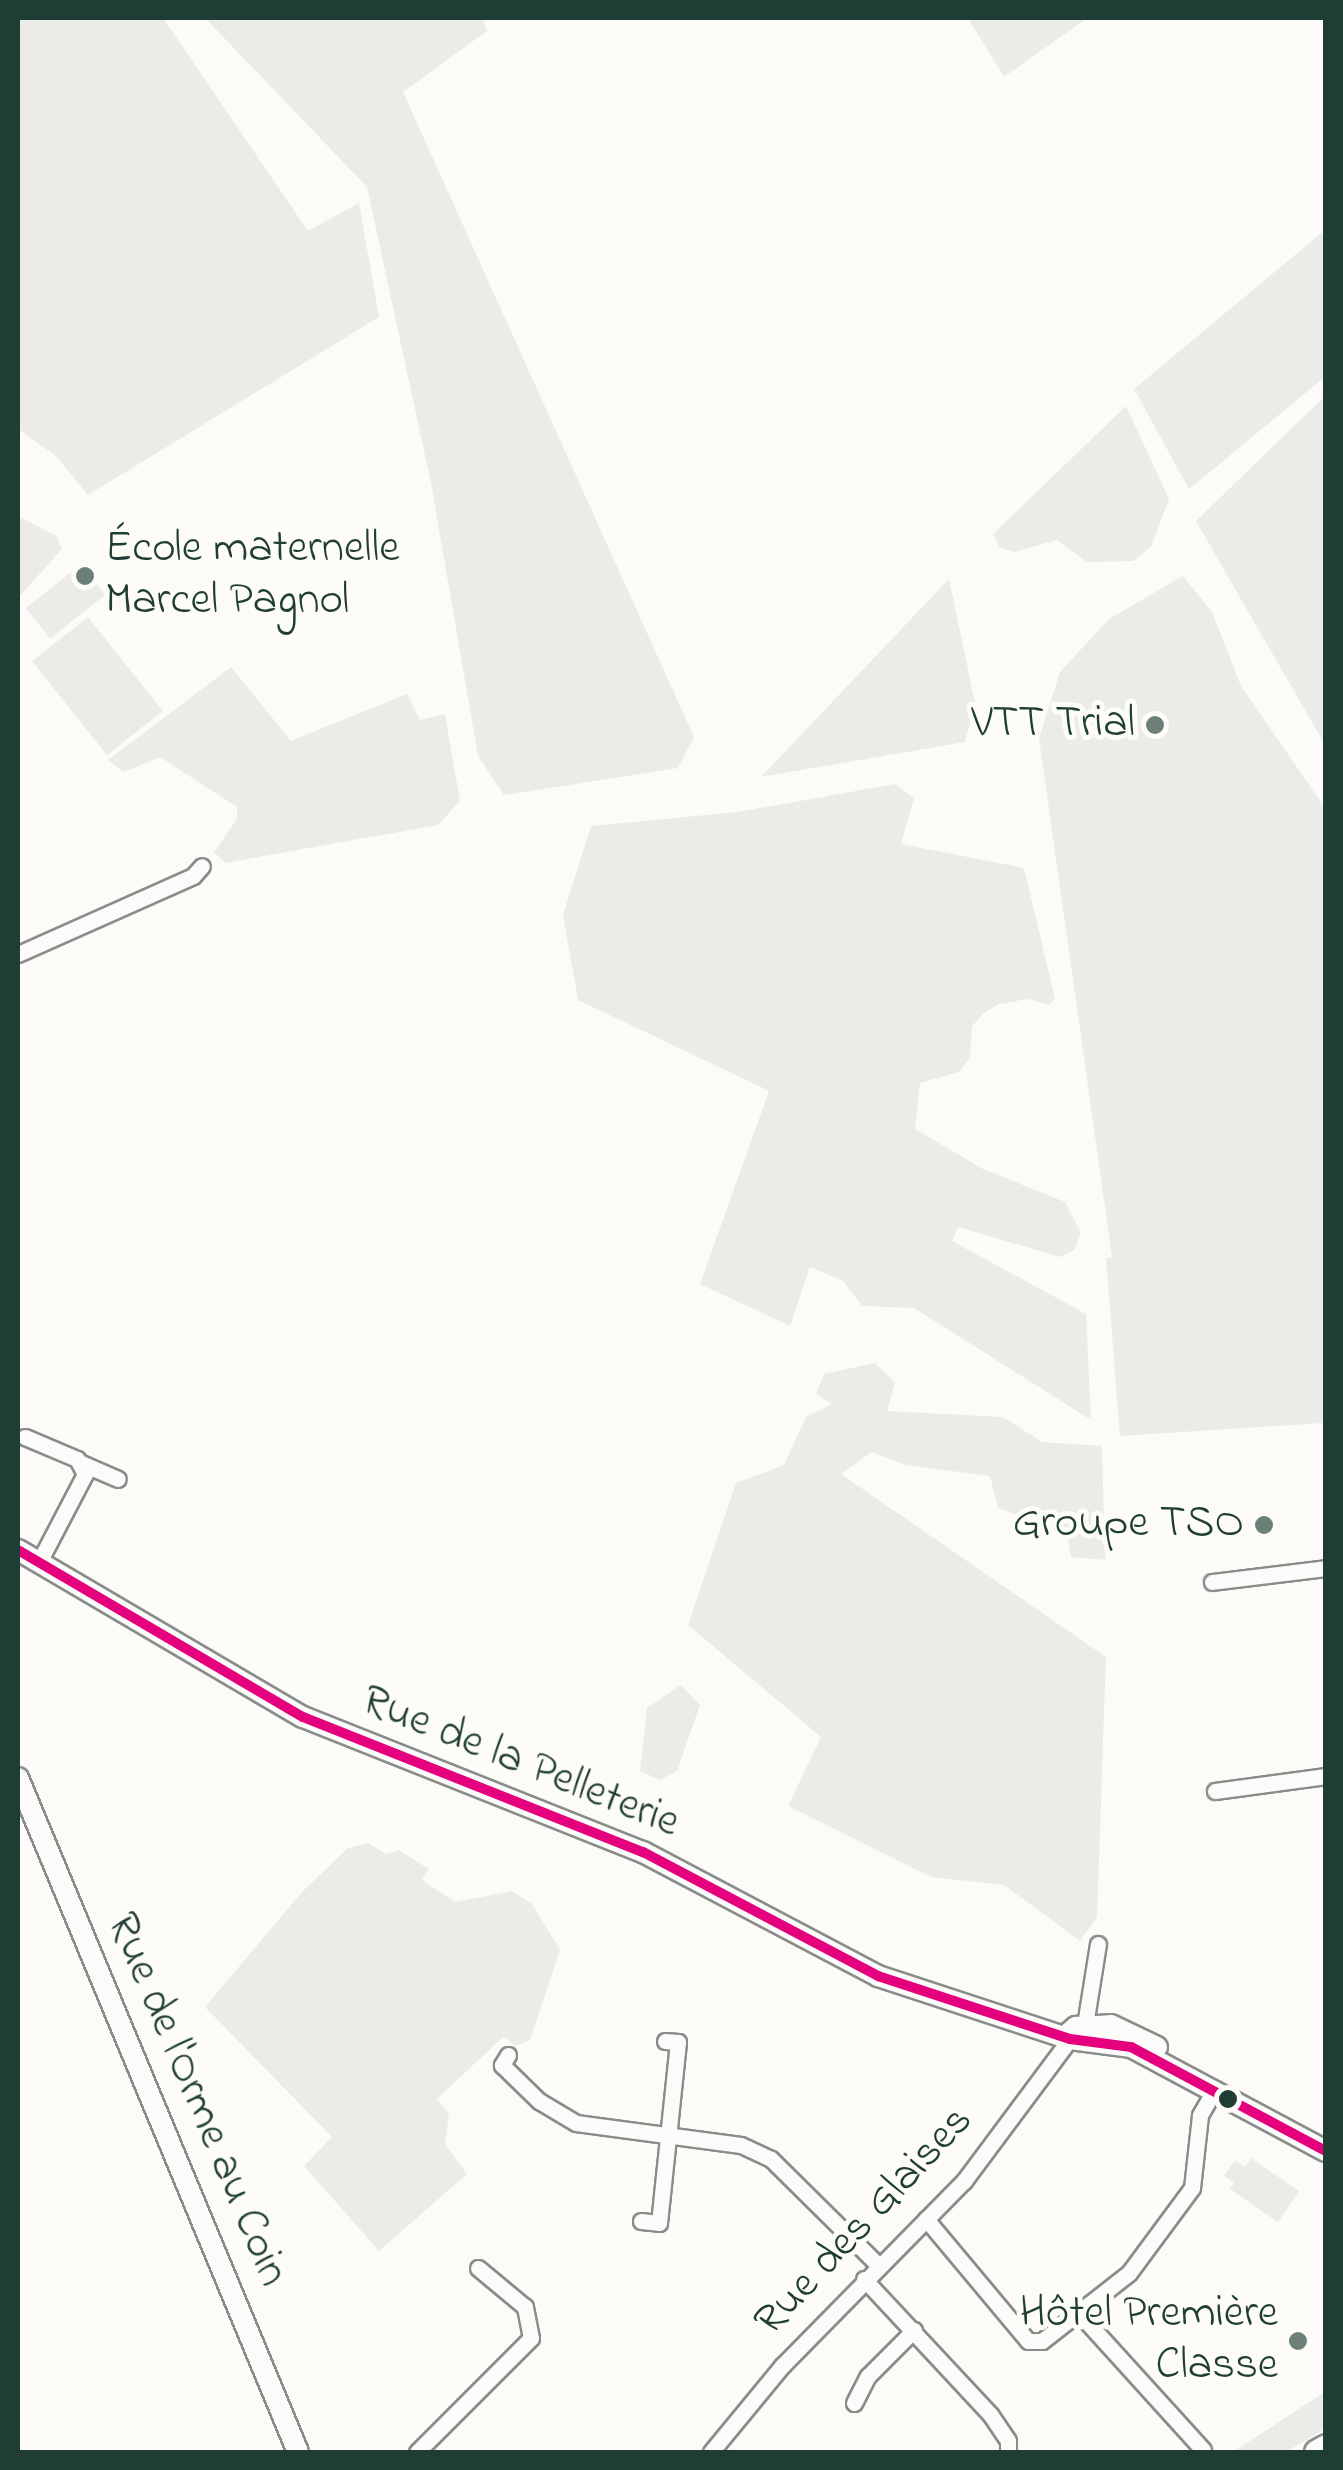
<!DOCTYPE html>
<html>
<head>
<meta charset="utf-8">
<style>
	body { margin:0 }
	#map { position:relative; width:1343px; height:2470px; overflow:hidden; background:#fcfbf8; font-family:"Indie Flower",sans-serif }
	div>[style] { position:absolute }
	.green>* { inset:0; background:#ebece8 }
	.roads { filter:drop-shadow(2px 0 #888d8a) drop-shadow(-2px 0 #888d8a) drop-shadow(0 2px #888d8a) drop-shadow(0 -2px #888d8a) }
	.minor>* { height:15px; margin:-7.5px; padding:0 7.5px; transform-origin:7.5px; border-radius:7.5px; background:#fbfbf9 }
	.secondary>* { height:20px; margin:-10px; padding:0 10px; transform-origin:10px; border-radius:10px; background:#fbfbf9 }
	.trunk>* { height:25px; margin:-12.5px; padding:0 12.5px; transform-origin:12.5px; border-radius:12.5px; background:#fbfbf9 }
	.bus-1>* { height:10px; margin:-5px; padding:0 5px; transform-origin:5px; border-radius:5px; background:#e5007d }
	.dots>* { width:28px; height:28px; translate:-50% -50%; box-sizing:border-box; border:5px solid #fdfcf7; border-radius:50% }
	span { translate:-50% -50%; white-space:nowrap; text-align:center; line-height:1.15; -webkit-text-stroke:10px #fdfcf7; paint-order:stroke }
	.poi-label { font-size:45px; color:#1f3d34 }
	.left { translate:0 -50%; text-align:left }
	.right { translate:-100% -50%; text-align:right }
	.street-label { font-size:45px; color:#1f3d34 }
	.frame { position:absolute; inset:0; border:20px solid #1f3d34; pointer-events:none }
</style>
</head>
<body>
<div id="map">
	<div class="green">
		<div style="clip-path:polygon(18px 18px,163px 18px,308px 231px,359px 203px,379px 317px,88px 495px,56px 456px,18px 429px)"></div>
		<div style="clip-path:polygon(205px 18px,483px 18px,487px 31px,403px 92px,694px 737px,678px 768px,504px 795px,478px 756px,431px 483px,367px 187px)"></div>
		<div style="clip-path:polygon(968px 18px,1087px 18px,1004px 77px)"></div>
		<div style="clip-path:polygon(1325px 230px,1325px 377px,1189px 489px,1134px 389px)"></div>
		<div style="clip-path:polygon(1325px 396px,1325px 745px,1196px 521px)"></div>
		<div style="clip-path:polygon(1126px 406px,1169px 499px,1151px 547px,1133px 561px,1087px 562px,1057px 540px,1014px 552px,1000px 548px,993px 534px)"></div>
		<div style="clip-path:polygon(18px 516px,56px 536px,62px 549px,18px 598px)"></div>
		<div style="clip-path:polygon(81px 564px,105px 595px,50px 639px,26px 608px)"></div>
		<div style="clip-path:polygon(1183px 576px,1212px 612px,1241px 686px,1325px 808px,1325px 1423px,1120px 1436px,1106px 1258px,1112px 1257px,1039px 738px,1060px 672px,1109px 619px)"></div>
		<div style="clip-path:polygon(949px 579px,975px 703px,965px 742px,761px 777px)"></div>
		<div style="clip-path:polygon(88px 617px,163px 711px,107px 755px,32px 661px)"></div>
		<div style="clip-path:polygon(231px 667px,291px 741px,407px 694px,420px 720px,445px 714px,460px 801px,438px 825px,225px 863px,214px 852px,237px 819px,237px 807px,160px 757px,124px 772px,108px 760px)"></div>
		<div style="clip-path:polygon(895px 784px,914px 798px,901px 844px,1024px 868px,1055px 999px,1049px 1005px,1028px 999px,999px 1004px,984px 1013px,972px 1026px,970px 1058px,959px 1072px,920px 1083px,915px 1129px,983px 1169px,1065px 1202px,1081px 1233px,1074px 1250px,1060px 1257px,958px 1227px,952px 1241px,1086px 1314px,1091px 1420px,914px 1308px,862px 1306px,843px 1281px,810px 1267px,790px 1326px,700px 1284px,769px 1091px,578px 1000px,563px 915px,591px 826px,738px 812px)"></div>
		<div style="clip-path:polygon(875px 1363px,895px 1382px,887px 1411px,1003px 1417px,1042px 1442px,1102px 1446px,1105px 1560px,1071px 1557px,1067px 1532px,998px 1508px,990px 1476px,905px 1465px,872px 1452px,841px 1474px,1106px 1657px,1097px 1917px,1080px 1941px,1004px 1885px,931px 1877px,788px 1806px,821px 1737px,688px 1625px,736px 1483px,784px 1465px,806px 1417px,832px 1404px,816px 1394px,824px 1374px)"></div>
		<div style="clip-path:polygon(681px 1685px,700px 1705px,677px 1771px,660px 1780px,640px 1771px,647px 1708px)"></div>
		<div style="clip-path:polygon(368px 1843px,386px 1854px,399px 1850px,429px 1869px,422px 1880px,455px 1902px,512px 1891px,532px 1904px,560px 1950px,530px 2040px,516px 2046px,503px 2037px,437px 2099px,449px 2114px,445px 2144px,467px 2174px,379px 2251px,304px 2166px,332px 2137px,205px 2007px,302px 1892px,348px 1848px)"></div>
		<div style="clip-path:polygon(1251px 2158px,1299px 2191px,1278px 2222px,1230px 2189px,1234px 2183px,1224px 2176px,1235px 2160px,1245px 2167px)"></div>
		<div style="clip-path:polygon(1325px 2392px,1325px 2429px,1286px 2452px,1233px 2452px)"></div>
	</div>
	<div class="roads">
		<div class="minor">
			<div style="left:18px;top:954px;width:192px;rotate:-24deg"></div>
			<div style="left:193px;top:876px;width:13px;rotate:-48deg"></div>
			<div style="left:25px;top:1437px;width:56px;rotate:22.9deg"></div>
			<div style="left:77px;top:1459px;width:17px;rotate:62deg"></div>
			<div style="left:85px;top:1474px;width:99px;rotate:117.6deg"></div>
			<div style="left:81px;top:1463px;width:40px;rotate:23.4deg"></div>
			<div style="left:1212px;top:1582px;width:115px;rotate:-7deg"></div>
			<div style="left:1215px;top:1791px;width:112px;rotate:-7.7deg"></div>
			<div style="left:1085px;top:2025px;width:82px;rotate:-80.9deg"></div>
			<div style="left:508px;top:2055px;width:12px;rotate:121deg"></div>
			<div style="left:502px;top:2065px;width:52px;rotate:44.2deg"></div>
			<div style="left:539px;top:2101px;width:43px;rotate:30.7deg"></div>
			<div style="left:576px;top:2123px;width:166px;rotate:7.6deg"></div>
			<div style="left:741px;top:2145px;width:33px;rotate:25deg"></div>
			<div style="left:771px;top:2159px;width:151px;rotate:44.7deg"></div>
			<div style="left:926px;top:2219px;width:159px;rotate:50.1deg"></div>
			<div style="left:1028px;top:2341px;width:14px"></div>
			<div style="left:1042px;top:2341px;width:110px;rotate:-38deg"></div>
			<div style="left:1129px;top:2273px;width:106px;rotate:-53.5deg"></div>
			<div style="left:1192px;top:2188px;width:73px;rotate:-83.7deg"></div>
			<div style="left:1200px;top:2115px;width:30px;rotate:-60deg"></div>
			<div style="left:641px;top:2221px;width:18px;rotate:6deg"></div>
			<div style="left:659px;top:2223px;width:182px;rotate:-84deg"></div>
			<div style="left:678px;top:2042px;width:13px;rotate:-176deg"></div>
			<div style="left:864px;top:2279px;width:185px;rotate:47deg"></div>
			<div style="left:990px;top:2414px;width:32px;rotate:56deg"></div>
			<div style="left:1008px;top:2441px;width:11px;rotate:90deg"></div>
			<div style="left:1078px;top:2312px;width:186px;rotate:47.8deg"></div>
			<div style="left:854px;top:2403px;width:30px;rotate:-63deg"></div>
			<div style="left:868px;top:2376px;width:65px;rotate:-45deg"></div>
			<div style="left:417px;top:2452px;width:161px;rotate:-45deg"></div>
			<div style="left:531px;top:2338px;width:32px;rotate:-101deg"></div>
			<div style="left:525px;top:2307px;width:61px;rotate:-140.3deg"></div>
			<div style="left:711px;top:2452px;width:112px;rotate:-50.5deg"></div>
			<div style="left:782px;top:2366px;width:260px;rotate:-45.5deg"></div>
			<div style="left:964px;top:2181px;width:177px;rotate:-53.3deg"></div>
		</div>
		<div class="secondary">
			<div style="left:18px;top:1550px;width:330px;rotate:30.4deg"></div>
			<div style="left:303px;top:1717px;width:366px;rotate:21.7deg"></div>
			<div style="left:643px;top:1852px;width:266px;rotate:27.8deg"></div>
			<div style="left:878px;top:1976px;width:202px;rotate:18.2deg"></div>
			<div style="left:1070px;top:2039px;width:62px;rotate:7.5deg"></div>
			<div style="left:1131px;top:2047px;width:221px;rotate:28.1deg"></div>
			<div style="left:18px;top:1778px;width:730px;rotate:67.44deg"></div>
			<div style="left:1064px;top:2037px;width:16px;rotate:-40deg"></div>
			<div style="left:1076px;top:2027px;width:35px;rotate:-3deg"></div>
			<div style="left:1111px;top:2025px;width:51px;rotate:25.6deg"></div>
		</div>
		<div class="trunk">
			<div style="left:1317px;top:2452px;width:10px;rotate:-29deg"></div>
		</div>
	</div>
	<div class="bus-1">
		<div style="left:18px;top:1550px;width:330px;rotate:30.4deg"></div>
		<div style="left:303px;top:1717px;width:366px;rotate:21.7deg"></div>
		<div style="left:643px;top:1852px;width:266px;rotate:27.8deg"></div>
		<div style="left:878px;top:1976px;width:202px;rotate:18.2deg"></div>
		<div style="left:1070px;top:2039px;width:62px;rotate:7.5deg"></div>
		<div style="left:1131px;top:2047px;width:221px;rotate:28.1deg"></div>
	</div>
	<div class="dots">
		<div style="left:85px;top:576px;background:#6c8079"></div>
		<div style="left:1155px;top:725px;background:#6c8079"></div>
		<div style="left:1264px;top:1525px;background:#6c8079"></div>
		<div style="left:1228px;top:2099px;background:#1f3d34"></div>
		<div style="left:1298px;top:2341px;background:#6c8079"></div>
	</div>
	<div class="poi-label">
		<span class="left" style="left:105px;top:576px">École maternelle<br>Marcel Pagnol</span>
		<span class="right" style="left:1135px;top:725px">VTT Trial</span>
		<span class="right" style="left:1244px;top:1525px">Groupe TSO</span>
		<span class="right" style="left:1278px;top:2341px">Hôtel Première<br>Classe</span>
	</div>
	<div class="street-label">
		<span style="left:520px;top:1763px;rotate:22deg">Rue de la Pelleterie</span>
		<span style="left:196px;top:2100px;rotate:67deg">Rue de l'Orme au Coin</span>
		<span style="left:865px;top:2222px;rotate:-47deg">Rue des Glaises</span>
	</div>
	<div class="frame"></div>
</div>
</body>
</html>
